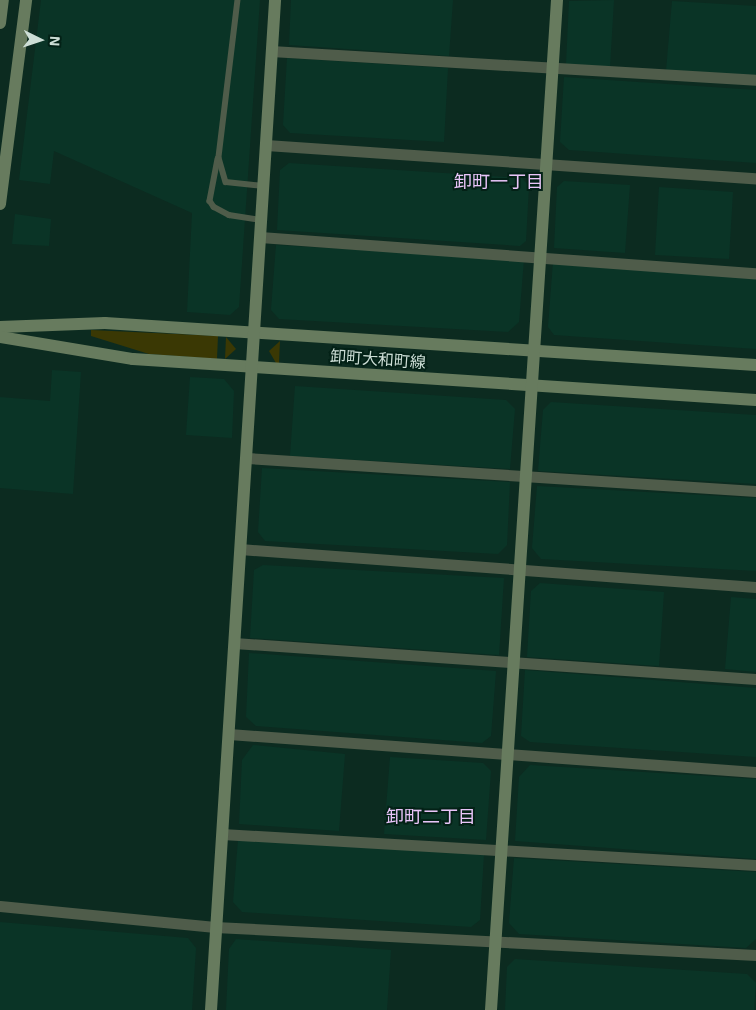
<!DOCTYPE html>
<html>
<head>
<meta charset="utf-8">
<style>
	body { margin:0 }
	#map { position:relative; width:756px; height:1010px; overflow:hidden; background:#0c2b20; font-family:"Exo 2","Noto Sans JP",sans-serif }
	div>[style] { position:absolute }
	.built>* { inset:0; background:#0a3426 }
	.green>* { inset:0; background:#3a3804 }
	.lane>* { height:5.5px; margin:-2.75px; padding:0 2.75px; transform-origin:2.75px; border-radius:2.75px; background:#4f5c4a }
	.street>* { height:11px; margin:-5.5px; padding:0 5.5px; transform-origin:5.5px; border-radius:5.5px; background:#4f5c4a }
	.secondary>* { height:12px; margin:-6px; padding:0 6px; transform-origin:6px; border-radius:6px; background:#677b5e }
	span { translate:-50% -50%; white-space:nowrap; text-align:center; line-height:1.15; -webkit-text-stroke:4px #032116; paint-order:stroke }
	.street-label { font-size:16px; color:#cdded6 }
	.neighbourhood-label { font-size:18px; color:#e8c4f8 }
	.north { position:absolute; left:15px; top:15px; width:50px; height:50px; -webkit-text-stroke:4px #032116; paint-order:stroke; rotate:94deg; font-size:14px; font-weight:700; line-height:20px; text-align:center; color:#cdded6 }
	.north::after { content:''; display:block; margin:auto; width:18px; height:22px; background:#cdded6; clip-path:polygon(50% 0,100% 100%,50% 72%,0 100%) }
</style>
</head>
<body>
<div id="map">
	<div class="built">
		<div style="clip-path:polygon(41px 0,260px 0,239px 307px,230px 315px,187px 312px,192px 213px,54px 151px,50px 184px,19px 180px)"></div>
		<div style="clip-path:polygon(291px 0,453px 0,449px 56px,289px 45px)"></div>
		<div style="clip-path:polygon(614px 0,610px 67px,566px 64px,569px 1px)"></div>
		<div style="clip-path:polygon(672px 1px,756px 6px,756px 77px,666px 71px)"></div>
		<div style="clip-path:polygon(287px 58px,448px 68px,444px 142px,290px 133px,283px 125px)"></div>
		<div style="clip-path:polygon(564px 77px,756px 90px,756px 163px,569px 150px,560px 142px)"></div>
		<div style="clip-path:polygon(289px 163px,522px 178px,529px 186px,526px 241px,520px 246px,277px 230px,280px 170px)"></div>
		<div style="clip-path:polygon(564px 181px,630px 185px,625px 253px,554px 248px,557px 187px)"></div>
		<div style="clip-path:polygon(659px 187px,733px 192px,729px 259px,655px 255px)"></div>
		<div style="clip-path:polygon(15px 214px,51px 219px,49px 246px,12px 244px)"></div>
		<div style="clip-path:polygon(276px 245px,524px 259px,519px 322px,508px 332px,279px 319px,271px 310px)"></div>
		<div style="clip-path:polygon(553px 262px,756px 277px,756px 349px,554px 335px,548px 327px)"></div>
		<div style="clip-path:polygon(52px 370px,81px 372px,73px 494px,0 488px,0 397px,50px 401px)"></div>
		<div style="clip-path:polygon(190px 377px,224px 379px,234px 391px,232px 438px,186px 435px)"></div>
		<div style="clip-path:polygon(295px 386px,506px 400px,515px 409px,510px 469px,290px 456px)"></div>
		<div style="clip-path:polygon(551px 402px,756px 415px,756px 484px,538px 471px,543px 410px)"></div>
		<div style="clip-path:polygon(262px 468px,510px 482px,507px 545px,498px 554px,265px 541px,258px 532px)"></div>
		<div style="clip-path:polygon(537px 486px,756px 498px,756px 571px,541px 559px,532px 548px)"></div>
		<div style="clip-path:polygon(263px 565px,504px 578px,499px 655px,250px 638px,254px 570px)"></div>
		<div style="clip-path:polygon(540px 583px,664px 592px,659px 666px,527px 657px,531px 591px)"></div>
		<div style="clip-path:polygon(731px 597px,756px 599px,756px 672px,725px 669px)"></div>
		<div style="clip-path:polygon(249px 653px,496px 671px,491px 736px,482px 743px,256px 726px,246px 717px)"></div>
		<div style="clip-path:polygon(525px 670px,756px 688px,756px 757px,530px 742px,521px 736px)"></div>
		<div style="clip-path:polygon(253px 745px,345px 754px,339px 831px,239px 824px,242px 760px)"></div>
		<div style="clip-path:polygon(390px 757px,483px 763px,491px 771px,486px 840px,384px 834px)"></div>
		<div style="clip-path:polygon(530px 765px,756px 779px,756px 859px,515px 841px,519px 777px)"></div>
		<div style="clip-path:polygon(238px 840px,484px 854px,480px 920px,471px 927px,242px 912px,233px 902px)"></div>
		<div style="clip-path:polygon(514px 858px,756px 872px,756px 939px,746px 948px,519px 934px,509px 923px)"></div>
		<div style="clip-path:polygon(0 922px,188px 938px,196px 948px,192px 1010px,0 1010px)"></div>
		<div style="clip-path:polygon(236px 939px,391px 950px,387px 1010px,226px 1010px,229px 949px)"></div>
		<div style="clip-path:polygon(515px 959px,747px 974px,756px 983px,754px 1010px,505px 1010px,507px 967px)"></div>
	</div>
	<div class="green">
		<div style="clip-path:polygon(91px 330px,218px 336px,217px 359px,149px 354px,91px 336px)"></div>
		<div style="clip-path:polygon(226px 337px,236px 349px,225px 359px)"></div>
		<div style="clip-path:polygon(280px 341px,279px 363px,276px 363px,269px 351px)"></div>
	</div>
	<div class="lane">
		<div style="left:238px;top:0;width:159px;rotate:96.9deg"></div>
		<div style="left:219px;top:158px;width:25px;rotate:74deg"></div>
		<div style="left:226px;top:182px;width:38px;rotate:6deg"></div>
		<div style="left:218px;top:159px;width:43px;rotate:100.8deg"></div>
		<div style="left:210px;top:201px;width:7px;rotate:56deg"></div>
		<div style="left:214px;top:207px;width:17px;rotate:28deg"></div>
		<div style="left:229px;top:215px;width:32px;rotate:9deg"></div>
	</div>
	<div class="street">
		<div style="left:271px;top:51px;width:486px;rotate:3.4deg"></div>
		<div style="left:266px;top:145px;width:491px;rotate:3.9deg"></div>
		<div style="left:260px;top:237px;width:497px;rotate:4.2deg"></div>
		<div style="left:247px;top:458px;width:510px;rotate:3.71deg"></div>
		<div style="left:240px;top:549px;width:517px;rotate:4.21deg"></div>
		<div style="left:234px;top:643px;width:523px;rotate:3.95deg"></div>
		<div style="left:229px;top:734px;width:528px;rotate:4.12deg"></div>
		<div style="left:222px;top:834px;width:535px;rotate:3.32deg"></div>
		<div style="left:0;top:906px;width:216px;rotate:5.6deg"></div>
		<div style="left:215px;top:927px;width:542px;rotate:2.96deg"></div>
	</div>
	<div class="secondary">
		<div style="left:0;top:23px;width:23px;rotate:-83deg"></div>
		<div style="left:0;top:204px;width:206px;rotate:-82.7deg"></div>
		<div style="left:0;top:327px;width:105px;rotate:-2.2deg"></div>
		<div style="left:105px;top:323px;width:652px;rotate:3.69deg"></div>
		<div style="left:0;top:337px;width:135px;rotate:9.4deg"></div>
		<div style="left:133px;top:359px;width:624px;rotate:3.77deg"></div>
		<div style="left:211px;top:1010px;width:1012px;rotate:-86.37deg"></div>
		<div style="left:491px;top:1010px;width:1012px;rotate:-86.26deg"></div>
	</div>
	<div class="street-label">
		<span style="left:378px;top:359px;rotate:4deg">卸町大和町線</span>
	</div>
	<div class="neighbourhood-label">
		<span style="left:499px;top:181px">卸町一丁目</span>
		<span style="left:431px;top:816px">卸町二丁目</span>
	</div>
	<div class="north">N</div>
</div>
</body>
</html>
